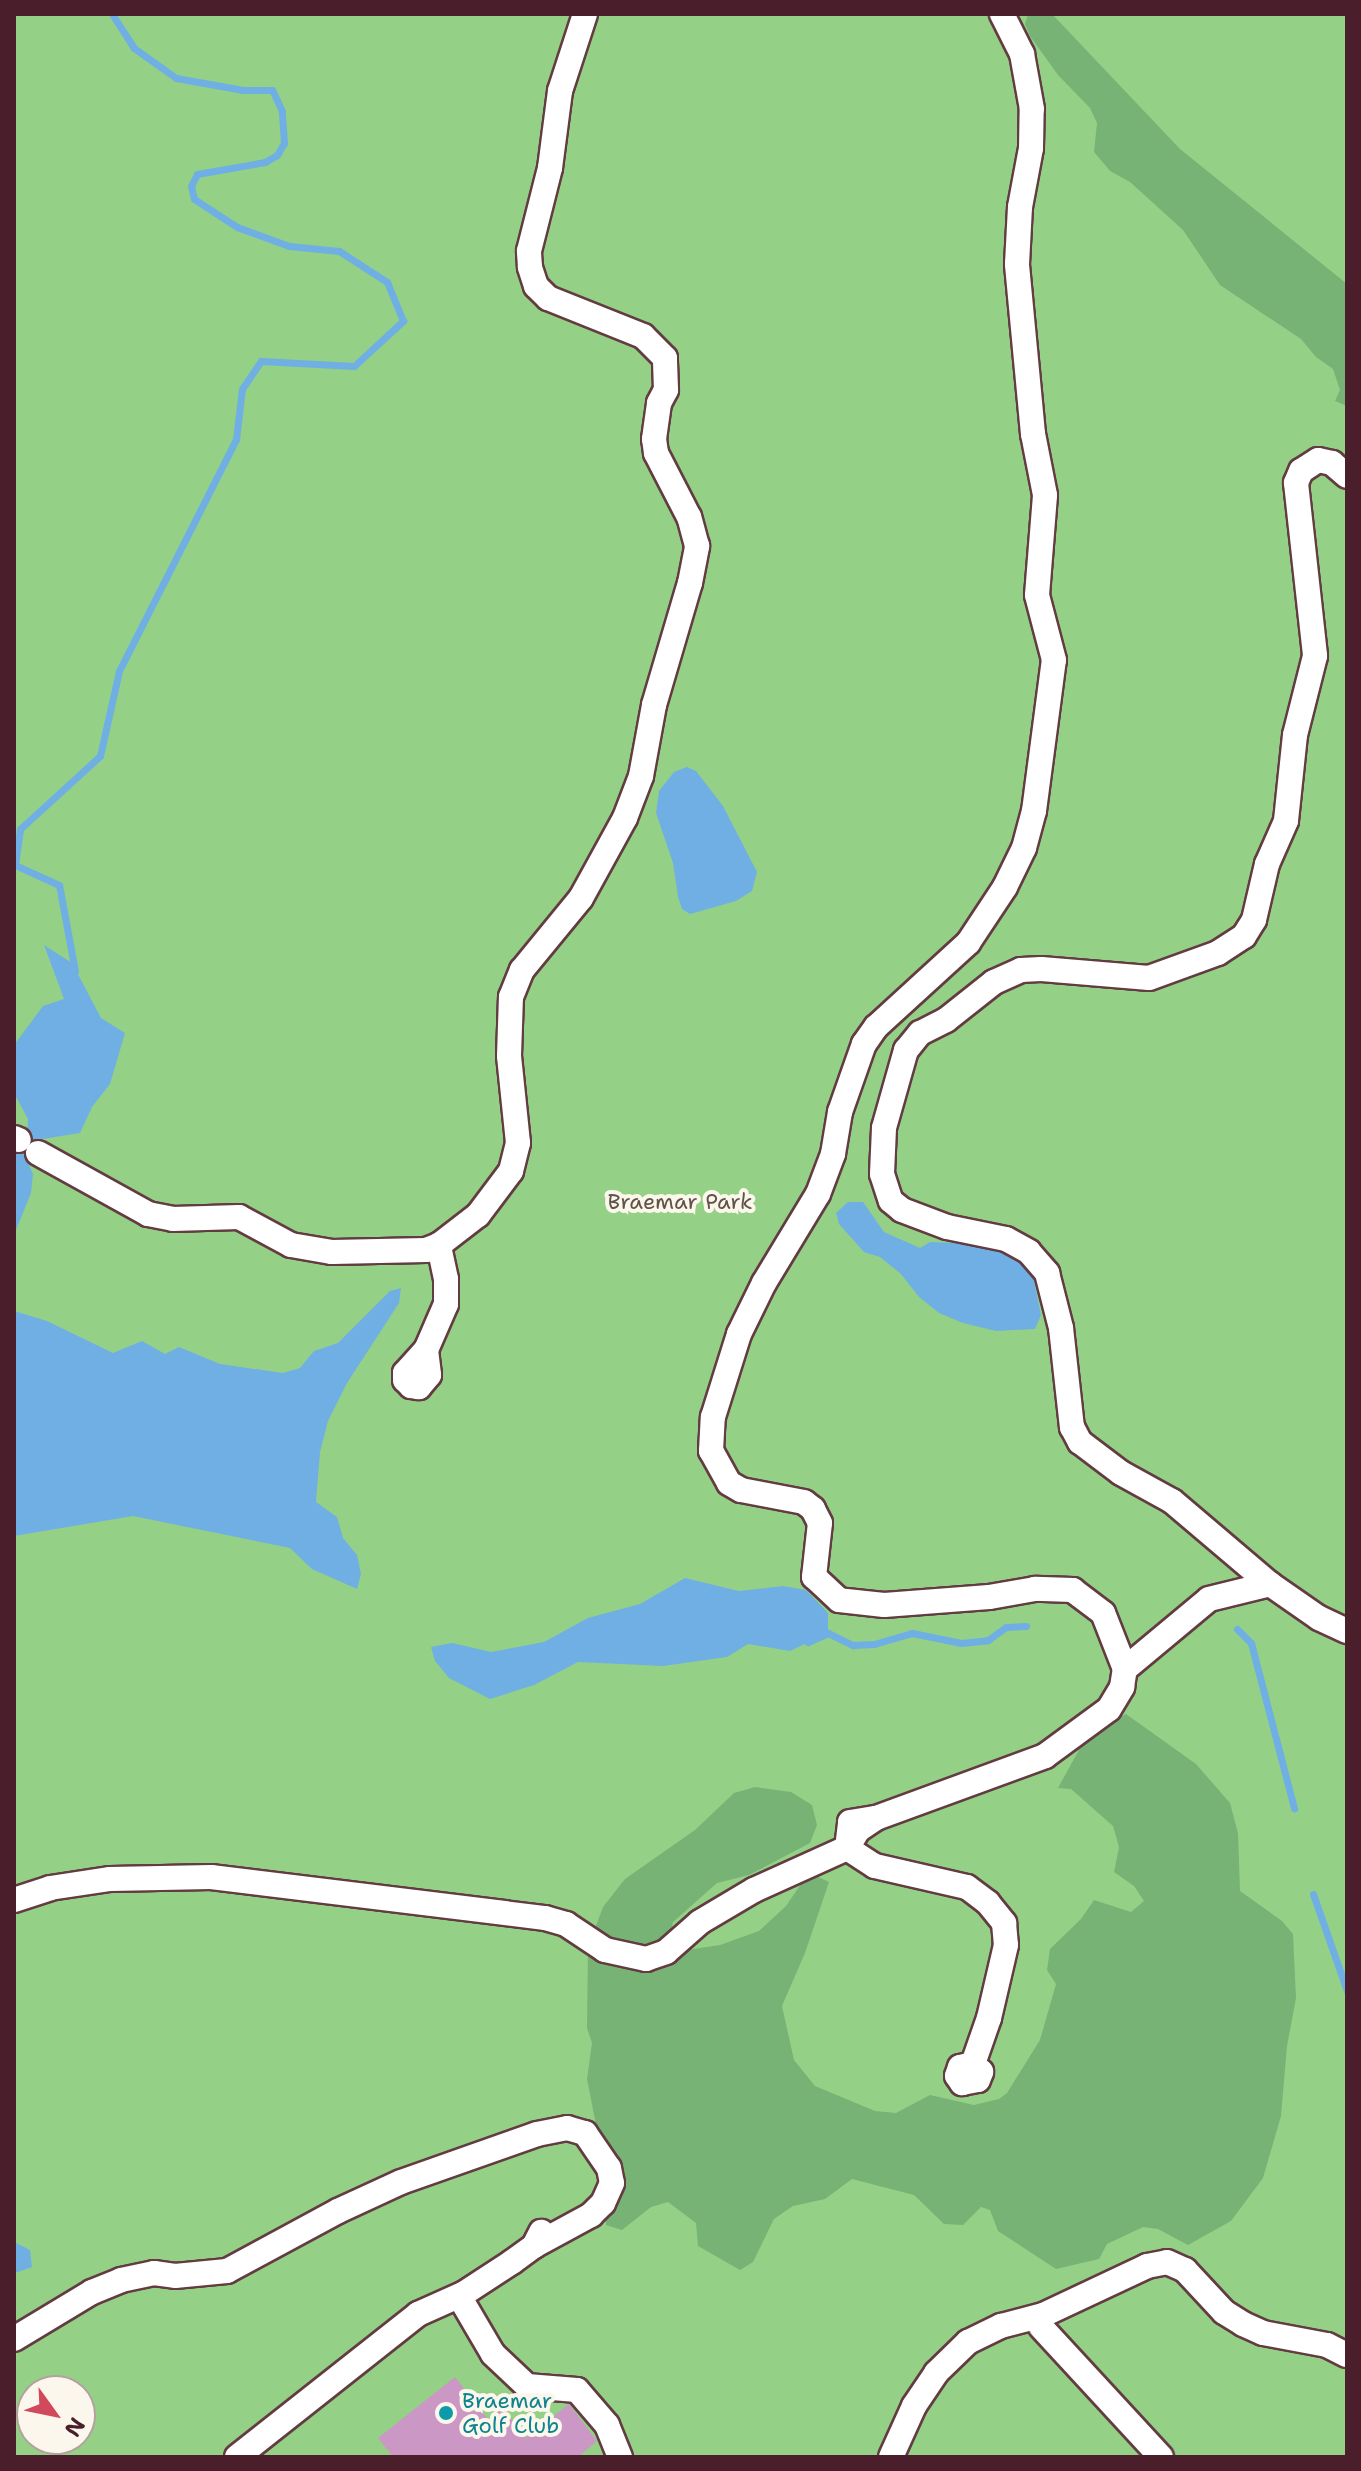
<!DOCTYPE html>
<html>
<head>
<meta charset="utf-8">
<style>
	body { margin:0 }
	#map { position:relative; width:1361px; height:2471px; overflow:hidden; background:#efdebc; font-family:"Shantell Sans",sans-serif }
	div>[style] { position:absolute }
	.green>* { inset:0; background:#94d187 }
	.forest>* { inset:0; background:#77b374 }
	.water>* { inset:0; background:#70afe3 }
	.stream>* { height:7px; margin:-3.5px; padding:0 3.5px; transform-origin:3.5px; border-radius:3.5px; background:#70afe3 }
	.building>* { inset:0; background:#cb97c4 }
	.roads { filter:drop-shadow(2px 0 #633c41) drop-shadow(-2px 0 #633c41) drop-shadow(0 2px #633c41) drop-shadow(0 -2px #633c41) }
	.minor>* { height:24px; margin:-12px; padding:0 12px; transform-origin:12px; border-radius:12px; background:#fff }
	.dots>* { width:22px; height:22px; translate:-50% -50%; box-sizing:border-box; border:4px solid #fbf7ec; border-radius:50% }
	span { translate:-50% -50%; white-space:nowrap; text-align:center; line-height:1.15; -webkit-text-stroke:8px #fbf7ec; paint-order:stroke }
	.park-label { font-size:22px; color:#605447 }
	.culture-label { font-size:22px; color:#0d838f }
	.left { translate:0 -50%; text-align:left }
	.frame { position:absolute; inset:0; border:16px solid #4a1f2b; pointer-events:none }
	.north { position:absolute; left:16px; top:2375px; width:80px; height:80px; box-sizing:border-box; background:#fbf7ec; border:2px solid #b4a19f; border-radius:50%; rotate:123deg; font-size:22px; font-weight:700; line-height:32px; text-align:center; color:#4a1f2b }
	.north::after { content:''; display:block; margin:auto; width:28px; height:36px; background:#d1495b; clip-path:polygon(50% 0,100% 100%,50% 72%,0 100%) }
</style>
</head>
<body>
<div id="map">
	<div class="green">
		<div style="clip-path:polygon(evenodd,14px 14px,1347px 14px,1347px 2457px,14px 2457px,14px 14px,32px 2391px,80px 2391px,80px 2439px,32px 2439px,32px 2391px)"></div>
	</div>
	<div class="forest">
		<div style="clip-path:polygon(1028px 14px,1052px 14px,1180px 149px,1347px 284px,1347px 406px,1335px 401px,1340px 390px,1333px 369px,1316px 357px,1301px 339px,1220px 285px,1183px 230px,1130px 182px,1110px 171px,1094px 152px,1097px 123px,1090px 108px,1058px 75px,1030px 36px,1025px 24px)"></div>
		<div style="clip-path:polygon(1126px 1714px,1196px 1764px,1230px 1803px,1238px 1833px,1240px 1891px,1282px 1921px,1293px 1934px,1296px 1998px,1287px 2046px,1281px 2116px,1263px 2178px,1231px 2221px,1188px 2245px,1158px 2229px,1143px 2227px,1107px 2244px,1099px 2259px,1056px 2269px,998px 2231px,990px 2210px,981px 2207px,963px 2225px,944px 2224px,914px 2195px,852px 2179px,825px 2199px,793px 2206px,774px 2219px,753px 2262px,740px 2270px,698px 2246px,696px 2223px,668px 2202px,651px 2207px,622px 2230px,606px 2225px,603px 2140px,596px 2125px,587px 2079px,592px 2043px,587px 2028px,588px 1947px,603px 1907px,625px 1879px,695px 1830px,734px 1793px,755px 1787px,791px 1792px,812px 1805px,817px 1825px,810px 1843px,749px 1875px,717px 1883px,673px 1922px,670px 1935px,687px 1950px,720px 1945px,759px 1931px,786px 1906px,803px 1881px,816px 1876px,829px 1882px,805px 1953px,782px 2006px,794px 2060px,815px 2086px,875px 2111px,896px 2113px,930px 2095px,974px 2105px,999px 2099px,1007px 2093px,1040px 2040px,1056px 1984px,1047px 1970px,1050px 1949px,1081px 1919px,1094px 1900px,1131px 1912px,1144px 1901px,1134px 1886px,1114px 1872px,1119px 1847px,1113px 1826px,1071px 1789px,1058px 1788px,1086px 1737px)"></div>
	</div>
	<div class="water">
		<div style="clip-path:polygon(687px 767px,696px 771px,723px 806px,757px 872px,752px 891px,736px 901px,690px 914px,682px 909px,678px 897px,673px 863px,656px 813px,659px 791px,674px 772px)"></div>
		<div style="clip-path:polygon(44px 945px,72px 963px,101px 1018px,125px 1033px,110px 1084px,92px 1107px,80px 1133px,36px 1140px,25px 1156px,33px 1174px,31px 1193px,14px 1235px,14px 1153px,27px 1135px,28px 1119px,15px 1095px,14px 1045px,43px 1006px,64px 999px)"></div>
		<div style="clip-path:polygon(848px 1202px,863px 1202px,884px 1232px,920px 1248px,930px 1242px,957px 1243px,994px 1250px,1016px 1259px,1033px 1276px,1041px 1315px,1035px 1329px,996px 1331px,963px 1323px,939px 1313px,919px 1297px,901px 1274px,880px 1257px,864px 1252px,839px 1224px,836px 1213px)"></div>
		<div style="clip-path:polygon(401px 1288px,399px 1303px,347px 1383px,328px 1421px,320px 1452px,316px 1502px,337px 1517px,343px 1538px,357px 1555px,361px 1574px,357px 1589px,312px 1569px,290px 1548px,133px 1516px,14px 1536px,14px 1311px,47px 1321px,113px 1353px,142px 1341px,165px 1354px,179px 1347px,220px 1364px,283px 1373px,300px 1368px,314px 1351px,338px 1343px,390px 1291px)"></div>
		<div style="clip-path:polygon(685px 1578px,739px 1591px,783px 1586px,806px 1590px,828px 1613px,828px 1633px,790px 1651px,748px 1644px,727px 1657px,663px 1666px,578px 1662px,534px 1685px,490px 1699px,449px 1678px,435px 1661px,431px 1647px,452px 1643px,491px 1652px,544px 1642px,588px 1618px,640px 1604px)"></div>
		<div style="clip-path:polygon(14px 2242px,30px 2250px,32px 2267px,18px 2272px,14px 2272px)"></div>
	</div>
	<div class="stream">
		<div style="left:75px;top:971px;width:87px;rotate:-100.5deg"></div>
		<div style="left:59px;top:885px;width:48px;rotate:-155.6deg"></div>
		<div style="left:15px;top:865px;width:36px;rotate:-82deg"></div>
		<div style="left:20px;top:829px;width:108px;rotate:-42.4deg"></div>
		<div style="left:100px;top:756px;width:87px;rotate:-77.4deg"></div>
		<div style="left:119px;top:671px;width:260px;rotate:-63.2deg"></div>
		<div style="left:236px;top:439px;width:50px;rotate:-83.2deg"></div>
		<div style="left:242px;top:389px;width:34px;rotate:-56deg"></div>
		<div style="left:261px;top:361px;width:93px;rotate:3.1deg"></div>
		<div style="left:354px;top:366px;width:67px;rotate:-42.6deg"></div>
		<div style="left:403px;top:321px;width:42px;rotate:-112.3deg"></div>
		<div style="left:387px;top:282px;width:57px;rotate:-147.1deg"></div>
		<div style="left:339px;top:251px;width:50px;rotate:-174.3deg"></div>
		<div style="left:289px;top:246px;width:55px;rotate:-159.9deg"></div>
		<div style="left:237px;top:227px;width:51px;rotate:-146.9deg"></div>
		<div style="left:194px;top:199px;width:13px;rotate:-103deg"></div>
		<div style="left:191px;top:186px;width:13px;rotate:-63deg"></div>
		<div style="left:197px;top:174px;width:69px;rotate:-10deg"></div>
		<div style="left:265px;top:162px;width:14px;rotate:-30deg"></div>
		<div style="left:277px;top:155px;width:14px;rotate:-60deg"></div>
		<div style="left:284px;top:143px;width:32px;rotate:-94deg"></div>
		<div style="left:282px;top:111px;width:23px;rotate:-115deg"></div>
		<div style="left:272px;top:90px;width:29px;rotate:180deg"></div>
		<div style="left:243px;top:90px;width:68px;rotate:-169.8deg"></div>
		<div style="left:176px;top:78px;width:52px;rotate:-144.5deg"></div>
		<div style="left:134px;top:48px;width:40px;rotate:-122.9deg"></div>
		<div style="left:1237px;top:1629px;width:20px;rotate:45deg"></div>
		<div style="left:1251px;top:1643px;width:171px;rotate:75.4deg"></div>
		<div style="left:800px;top:1636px;width:10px;rotate:37deg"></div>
		<div style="left:808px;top:1642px;width:22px;rotate:-24deg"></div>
		<div style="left:828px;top:1633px;width:28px;rotate:26deg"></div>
		<div style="left:853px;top:1645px;width:21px;rotate:-3deg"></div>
		<div style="left:874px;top:1644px;width:40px;rotate:-16deg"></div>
		<div style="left:912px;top:1633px;width:50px;rotate:11.5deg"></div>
		<div style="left:961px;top:1643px;width:27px;rotate:-6deg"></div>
		<div style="left:988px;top:1640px;width:22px;rotate:-36deg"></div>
		<div style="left:1006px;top:1627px;width:20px;rotate:-3deg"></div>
		<div style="left:1313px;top:1894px;width:103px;rotate:70.7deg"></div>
	</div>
	<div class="building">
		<div style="clip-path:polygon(455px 2377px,488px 2419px,503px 2408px,526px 2438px,569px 2404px,597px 2441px,578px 2457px,393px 2457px,378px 2438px)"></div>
	</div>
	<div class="roads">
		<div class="minor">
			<div style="left:1347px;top:476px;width:20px;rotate:-139deg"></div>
			<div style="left:1332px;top:463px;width:14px;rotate:-168deg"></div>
			<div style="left:1318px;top:460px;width:20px;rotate:147deg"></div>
			<div style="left:1301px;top:471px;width:13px;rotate:113deg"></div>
			<div style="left:1296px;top:483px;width:174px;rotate:83.7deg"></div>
			<div style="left:1315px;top:656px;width:81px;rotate:104.2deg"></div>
			<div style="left:1295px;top:735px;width:86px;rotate:96deg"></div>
			<div style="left:1286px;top:821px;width:47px;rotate:113.8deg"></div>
			<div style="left:1267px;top:864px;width:57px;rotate:103.1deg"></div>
			<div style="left:1254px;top:920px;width:19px;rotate:122deg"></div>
			<div style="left:1244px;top:936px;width:31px;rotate:147deg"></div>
			<div style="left:1218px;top:953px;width:73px;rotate:160.1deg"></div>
			<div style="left:1149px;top:978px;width:108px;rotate:-175.2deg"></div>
			<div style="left:1041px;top:969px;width:20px;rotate:177deg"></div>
			<div style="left:1021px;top:970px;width:30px;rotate:156deg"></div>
			<div style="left:994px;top:982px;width:61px;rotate:141.6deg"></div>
			<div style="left:946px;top:1020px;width:29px;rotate:153deg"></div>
			<div style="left:920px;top:1033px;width:22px;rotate:129deg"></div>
			<div style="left:906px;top:1050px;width:81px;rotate:105.8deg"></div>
			<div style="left:884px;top:1128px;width:46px;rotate:92.5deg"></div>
			<div style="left:882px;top:1174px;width:28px;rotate:72deg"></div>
			<div style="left:891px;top:1201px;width:14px;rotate:39deg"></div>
			<div style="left:902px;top:1210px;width:48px;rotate:20.7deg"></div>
			<div style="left:947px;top:1227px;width:60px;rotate:11.5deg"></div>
			<div style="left:1006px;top:1239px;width:26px;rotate:29deg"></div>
			<div style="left:1029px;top:1252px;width:28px;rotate:49deg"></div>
			<div style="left:1047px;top:1273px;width:57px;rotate:75.7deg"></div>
			<div style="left:1061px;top:1328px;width:100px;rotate:83.7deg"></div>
			<div style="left:1072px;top:1427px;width:17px;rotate:62deg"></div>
			<div style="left:1080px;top:1442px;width:51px;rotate:37.1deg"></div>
			<div style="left:1121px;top:1473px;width:58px;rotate:28.8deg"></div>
			<div style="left:1172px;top:1501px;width:128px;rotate:40.3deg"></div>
			<div style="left:1270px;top:1584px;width:60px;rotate:34.8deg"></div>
			<div style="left:1319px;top:1618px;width:31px;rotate:25deg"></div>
			<div style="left:14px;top:1138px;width:5px;rotate:22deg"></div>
			<div style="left:38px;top:1153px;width:126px;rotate:29deg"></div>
			<div style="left:148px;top:1214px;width:25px;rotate:11deg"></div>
			<div style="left:173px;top:1219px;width:66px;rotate:-1.7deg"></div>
			<div style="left:239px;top:1217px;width:59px;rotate:28.3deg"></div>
			<div style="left:291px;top:1245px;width:42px;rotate:9.7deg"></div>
			<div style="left:332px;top:1252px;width:94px;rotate:-1.2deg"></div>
			<div style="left:426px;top:1250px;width:14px;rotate:-21deg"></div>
			<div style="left:439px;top:1245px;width:49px;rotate:-37.6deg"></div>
			<div style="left:478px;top:1215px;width:55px;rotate:-53.1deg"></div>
			<div style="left:511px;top:1171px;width:29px;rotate:-76deg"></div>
			<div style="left:518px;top:1143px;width:87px;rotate:-95.9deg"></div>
			<div style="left:509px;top:1056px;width:59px;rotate:-88.1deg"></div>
			<div style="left:511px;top:997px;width:29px;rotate:-68deg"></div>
			<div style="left:522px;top:970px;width:93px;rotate:-50.7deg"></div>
			<div style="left:581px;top:898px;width:91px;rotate:-61.2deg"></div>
			<div style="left:625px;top:818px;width:45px;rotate:-69.1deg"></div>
			<div style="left:641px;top:776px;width:72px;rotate:-79.6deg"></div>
			<div style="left:654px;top:705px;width:127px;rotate:-73.6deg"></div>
			<div style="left:690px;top:583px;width:38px;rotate:-79deg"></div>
			<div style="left:697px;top:546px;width:30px;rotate:-105deg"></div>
			<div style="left:689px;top:517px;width:72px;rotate:-117.3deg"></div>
			<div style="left:656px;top:453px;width:14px;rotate:-98deg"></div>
			<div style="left:654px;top:439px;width:36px;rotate:-82deg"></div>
			<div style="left:659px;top:403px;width:15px;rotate:-62deg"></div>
			<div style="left:666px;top:390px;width:32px;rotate:-92deg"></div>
			<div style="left:665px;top:358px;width:31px;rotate:-135deg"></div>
			<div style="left:643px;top:336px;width:102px;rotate:-158.2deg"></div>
			<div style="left:548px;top:298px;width:17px;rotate:-135deg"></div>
			<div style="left:536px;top:286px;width:20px;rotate:-108deg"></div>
			<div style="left:530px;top:267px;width:16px;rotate:-94deg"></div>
			<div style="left:529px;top:251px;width:86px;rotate:-75.8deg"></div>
			<div style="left:550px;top:168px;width:78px;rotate:-82.6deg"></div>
			<div style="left:560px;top:91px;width:81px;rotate:-72deg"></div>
			<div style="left:426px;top:1350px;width:25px;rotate:83deg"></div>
			<div style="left:429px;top:1375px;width:16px;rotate:130deg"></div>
			<div style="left:419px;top:1387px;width:8px;rotate:-173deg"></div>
			<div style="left:411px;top:1386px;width:8px;rotate:-135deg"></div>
			<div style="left:405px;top:1380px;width:7px;rotate:-90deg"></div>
			<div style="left:405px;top:1373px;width:31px;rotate:-48deg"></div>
			<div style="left:426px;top:1350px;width:50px;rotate:-66.5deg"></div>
			<div style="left:446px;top:1304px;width:25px;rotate:-90deg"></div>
			<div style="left:446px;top:1279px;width:35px;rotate:-102deg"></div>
			<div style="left:1125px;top:1669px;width:109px;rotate:-39.8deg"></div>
			<div style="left:1209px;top:1599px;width:63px;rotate:-13.8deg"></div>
			<div style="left:876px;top:1818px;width:22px;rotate:146deg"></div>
			<div style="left:858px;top:1830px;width:21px;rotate:121deg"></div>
			<div style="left:847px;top:1848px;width:26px;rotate:-83deg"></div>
			<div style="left:850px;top:1822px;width:26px;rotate:-9deg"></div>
			<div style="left:876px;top:1818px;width:180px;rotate:-20.1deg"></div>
			<div style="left:1045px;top:1756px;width:79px;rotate:-36.3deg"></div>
			<div style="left:1109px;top:1709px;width:26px;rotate:-59deg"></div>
			<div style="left:1122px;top:1687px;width:18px;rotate:-81deg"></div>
			<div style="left:1125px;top:1669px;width:60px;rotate:-111.4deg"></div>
			<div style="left:1103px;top:1613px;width:38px;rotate:-143deg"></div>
			<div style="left:1073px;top:1590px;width:38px;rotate:-178deg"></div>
			<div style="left:1035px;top:1589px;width:47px;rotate:170.1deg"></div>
			<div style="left:989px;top:1597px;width:105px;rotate:175.6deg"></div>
			<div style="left:884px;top:1605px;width:45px;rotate:-173.7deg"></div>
			<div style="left:839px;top:1600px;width:34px;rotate:-137deg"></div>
			<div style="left:814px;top:1577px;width:54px;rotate:-83.7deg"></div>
			<div style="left:820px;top:1523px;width:16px;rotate:-117deg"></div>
			<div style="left:813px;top:1509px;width:11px;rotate:-142deg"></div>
			<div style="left:804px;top:1502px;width:64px;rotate:-169.2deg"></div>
			<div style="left:741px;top:1490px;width:14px;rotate:-150deg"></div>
			<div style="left:729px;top:1483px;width:37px;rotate:-119deg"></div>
			<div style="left:711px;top:1451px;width:34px;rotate:-87deg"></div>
			<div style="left:713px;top:1417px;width:87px;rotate:-72.6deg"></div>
			<div style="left:739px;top:1334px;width:57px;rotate:-63.9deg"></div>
			<div style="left:764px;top:1283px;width:104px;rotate:-58.8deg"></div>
			<div style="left:818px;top:1194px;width:43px;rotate:-69.4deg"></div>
			<div style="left:833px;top:1154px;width:43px;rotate:-80.5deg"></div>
			<div style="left:840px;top:1112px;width:72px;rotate:-70.6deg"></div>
			<div style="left:864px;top:1044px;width:21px;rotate:-55deg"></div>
			<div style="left:876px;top:1027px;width:125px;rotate:-42.4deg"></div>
			<div style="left:968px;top:943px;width:67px;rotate:-56.5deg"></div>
			<div style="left:1005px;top:887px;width:43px;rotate:-64deg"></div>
			<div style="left:1024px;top:848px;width:38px;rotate:-75deg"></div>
			<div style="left:1034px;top:811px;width:152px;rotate:-82.5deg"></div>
			<div style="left:1054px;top:660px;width:67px;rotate:-104.7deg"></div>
			<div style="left:1037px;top:595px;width:100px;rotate:-85.4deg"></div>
			<div style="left:1045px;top:495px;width:62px;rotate:-101.1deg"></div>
			<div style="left:1033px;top:434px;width:171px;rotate:-95.4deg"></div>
			<div style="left:1017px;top:264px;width:57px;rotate:-87deg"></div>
			<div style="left:1020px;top:207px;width:60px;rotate:-79.4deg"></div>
			<div style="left:1031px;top:148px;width:39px;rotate:-89deg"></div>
			<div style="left:1032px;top:109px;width:56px;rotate:-100.3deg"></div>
			<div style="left:1022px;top:54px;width:45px;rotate:-116.6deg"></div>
			<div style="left:14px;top:1900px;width:38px;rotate:-18deg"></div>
			<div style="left:50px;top:1888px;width:61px;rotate:-8.5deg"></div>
			<div style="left:110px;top:1879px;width:101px;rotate:-1.1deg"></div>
			<div style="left:211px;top:1877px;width:337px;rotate:7deg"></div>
			<div style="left:545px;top:1918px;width:22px;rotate:16deg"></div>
			<div style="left:566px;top:1924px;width:47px;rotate:33.7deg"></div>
			<div style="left:605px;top:1950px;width:42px;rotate:12.4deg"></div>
			<div style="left:646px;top:1959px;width:21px;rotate:-19deg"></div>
			<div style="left:666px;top:1952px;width:45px;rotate:-41.4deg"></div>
			<div style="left:700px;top:1922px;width:63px;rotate:-30.7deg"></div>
			<div style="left:754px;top:1890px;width:102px;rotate:-24.3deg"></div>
			<div style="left:847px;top:1848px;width:33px;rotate:33deg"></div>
			<div style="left:875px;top:1866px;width:94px;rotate:12.9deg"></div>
			<div style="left:967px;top:1887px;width:26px;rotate:37deg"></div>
			<div style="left:988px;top:1903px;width:26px;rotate:51deg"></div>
			<div style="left:1004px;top:1923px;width:22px;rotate:85deg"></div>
			<div style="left:1006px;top:1945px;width:75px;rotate:103.1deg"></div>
			<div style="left:989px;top:2018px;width:49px;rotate:109.2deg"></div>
			<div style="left:973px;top:2064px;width:13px;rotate:167deg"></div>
			<div style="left:960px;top:2067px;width:9px;rotate:108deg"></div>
			<div style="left:957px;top:2076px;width:9px;rotate:54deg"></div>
			<div style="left:962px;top:2083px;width:16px;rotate:-11deg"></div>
			<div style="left:978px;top:2080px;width:9px;rotate:-69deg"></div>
			<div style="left:981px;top:2072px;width:11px;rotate:-135deg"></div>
			<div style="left:459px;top:2296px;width:67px;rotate:59.6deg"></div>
			<div style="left:493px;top:2354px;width:47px;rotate:43.3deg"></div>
			<div style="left:527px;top:2386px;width:50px;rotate:4.6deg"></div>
			<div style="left:577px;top:2390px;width:46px;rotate:49.4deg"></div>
			<div style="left:607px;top:2425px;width:35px;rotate:68deg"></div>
			<div style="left:1041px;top:2327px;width:177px;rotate:47.3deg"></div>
			<div style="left:14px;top:2339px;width:91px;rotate:-31.1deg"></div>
			<div style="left:92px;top:2292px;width:31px;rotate:-22deg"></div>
			<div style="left:121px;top:2280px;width:34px;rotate:-12deg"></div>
			<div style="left:154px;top:2273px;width:21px;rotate:8deg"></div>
			<div style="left:175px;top:2276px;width:52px;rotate:-5.5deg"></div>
			<div style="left:227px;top:2271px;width:126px;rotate:-28.4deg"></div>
			<div style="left:338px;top:2211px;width:69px;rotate:-24.7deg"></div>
			<div style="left:401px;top:2182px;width:144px;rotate:-19.4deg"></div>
			<div style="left:537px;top:2134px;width:31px;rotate:-11deg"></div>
			<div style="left:567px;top:2128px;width:19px;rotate:16deg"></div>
			<div style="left:585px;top:2133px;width:42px;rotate:55.6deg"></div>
			<div style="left:609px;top:2168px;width:15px;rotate:79deg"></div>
			<div style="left:612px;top:2183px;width:22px;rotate:114deg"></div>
			<div style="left:603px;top:2203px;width:17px;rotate:135deg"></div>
			<div style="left:591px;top:2215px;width:65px;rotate:151.5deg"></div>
			<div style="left:237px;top:2457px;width:231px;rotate:-38.3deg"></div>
			<div style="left:418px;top:2314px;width:49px;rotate:-24deg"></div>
			<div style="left:463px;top:2294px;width:59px;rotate:-33.1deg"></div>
			<div style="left:512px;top:2262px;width:27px;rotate:-36deg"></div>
			<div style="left:534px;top:2246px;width:16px;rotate:-63deg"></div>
			<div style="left:891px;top:2457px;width:56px;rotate:-65.7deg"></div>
			<div style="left:914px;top:2406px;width:40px;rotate:-56deg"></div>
			<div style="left:936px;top:2373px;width:45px;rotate:-44.1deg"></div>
			<div style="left:968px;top:2342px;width:37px;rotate:-26deg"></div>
			<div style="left:1001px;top:2326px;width:43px;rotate:-14.7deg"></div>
			<div style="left:1043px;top:2315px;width:115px;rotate:-25.2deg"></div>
			<div style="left:1147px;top:2266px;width:20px;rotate:-11deg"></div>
			<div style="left:1167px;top:2262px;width:20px;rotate:24deg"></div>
			<div style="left:1185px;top:2270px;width:57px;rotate:47.1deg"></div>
			<div style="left:1224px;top:2312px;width:22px;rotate:32deg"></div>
			<div style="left:1243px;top:2324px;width:22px;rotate:24deg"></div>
			<div style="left:1263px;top:2333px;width:65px;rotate:10.6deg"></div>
			<div style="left:1327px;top:2345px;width:22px;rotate:27deg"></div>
		</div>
	</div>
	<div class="dots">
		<div style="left:446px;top:2413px;background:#0f9aa8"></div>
	</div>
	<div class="park-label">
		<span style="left:680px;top:1202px">Braemar Park</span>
	</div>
	<div class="culture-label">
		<span class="left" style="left:462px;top:2413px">Braemar<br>Golf Club</span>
	</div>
	<div class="frame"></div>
	<div class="north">N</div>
</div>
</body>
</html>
